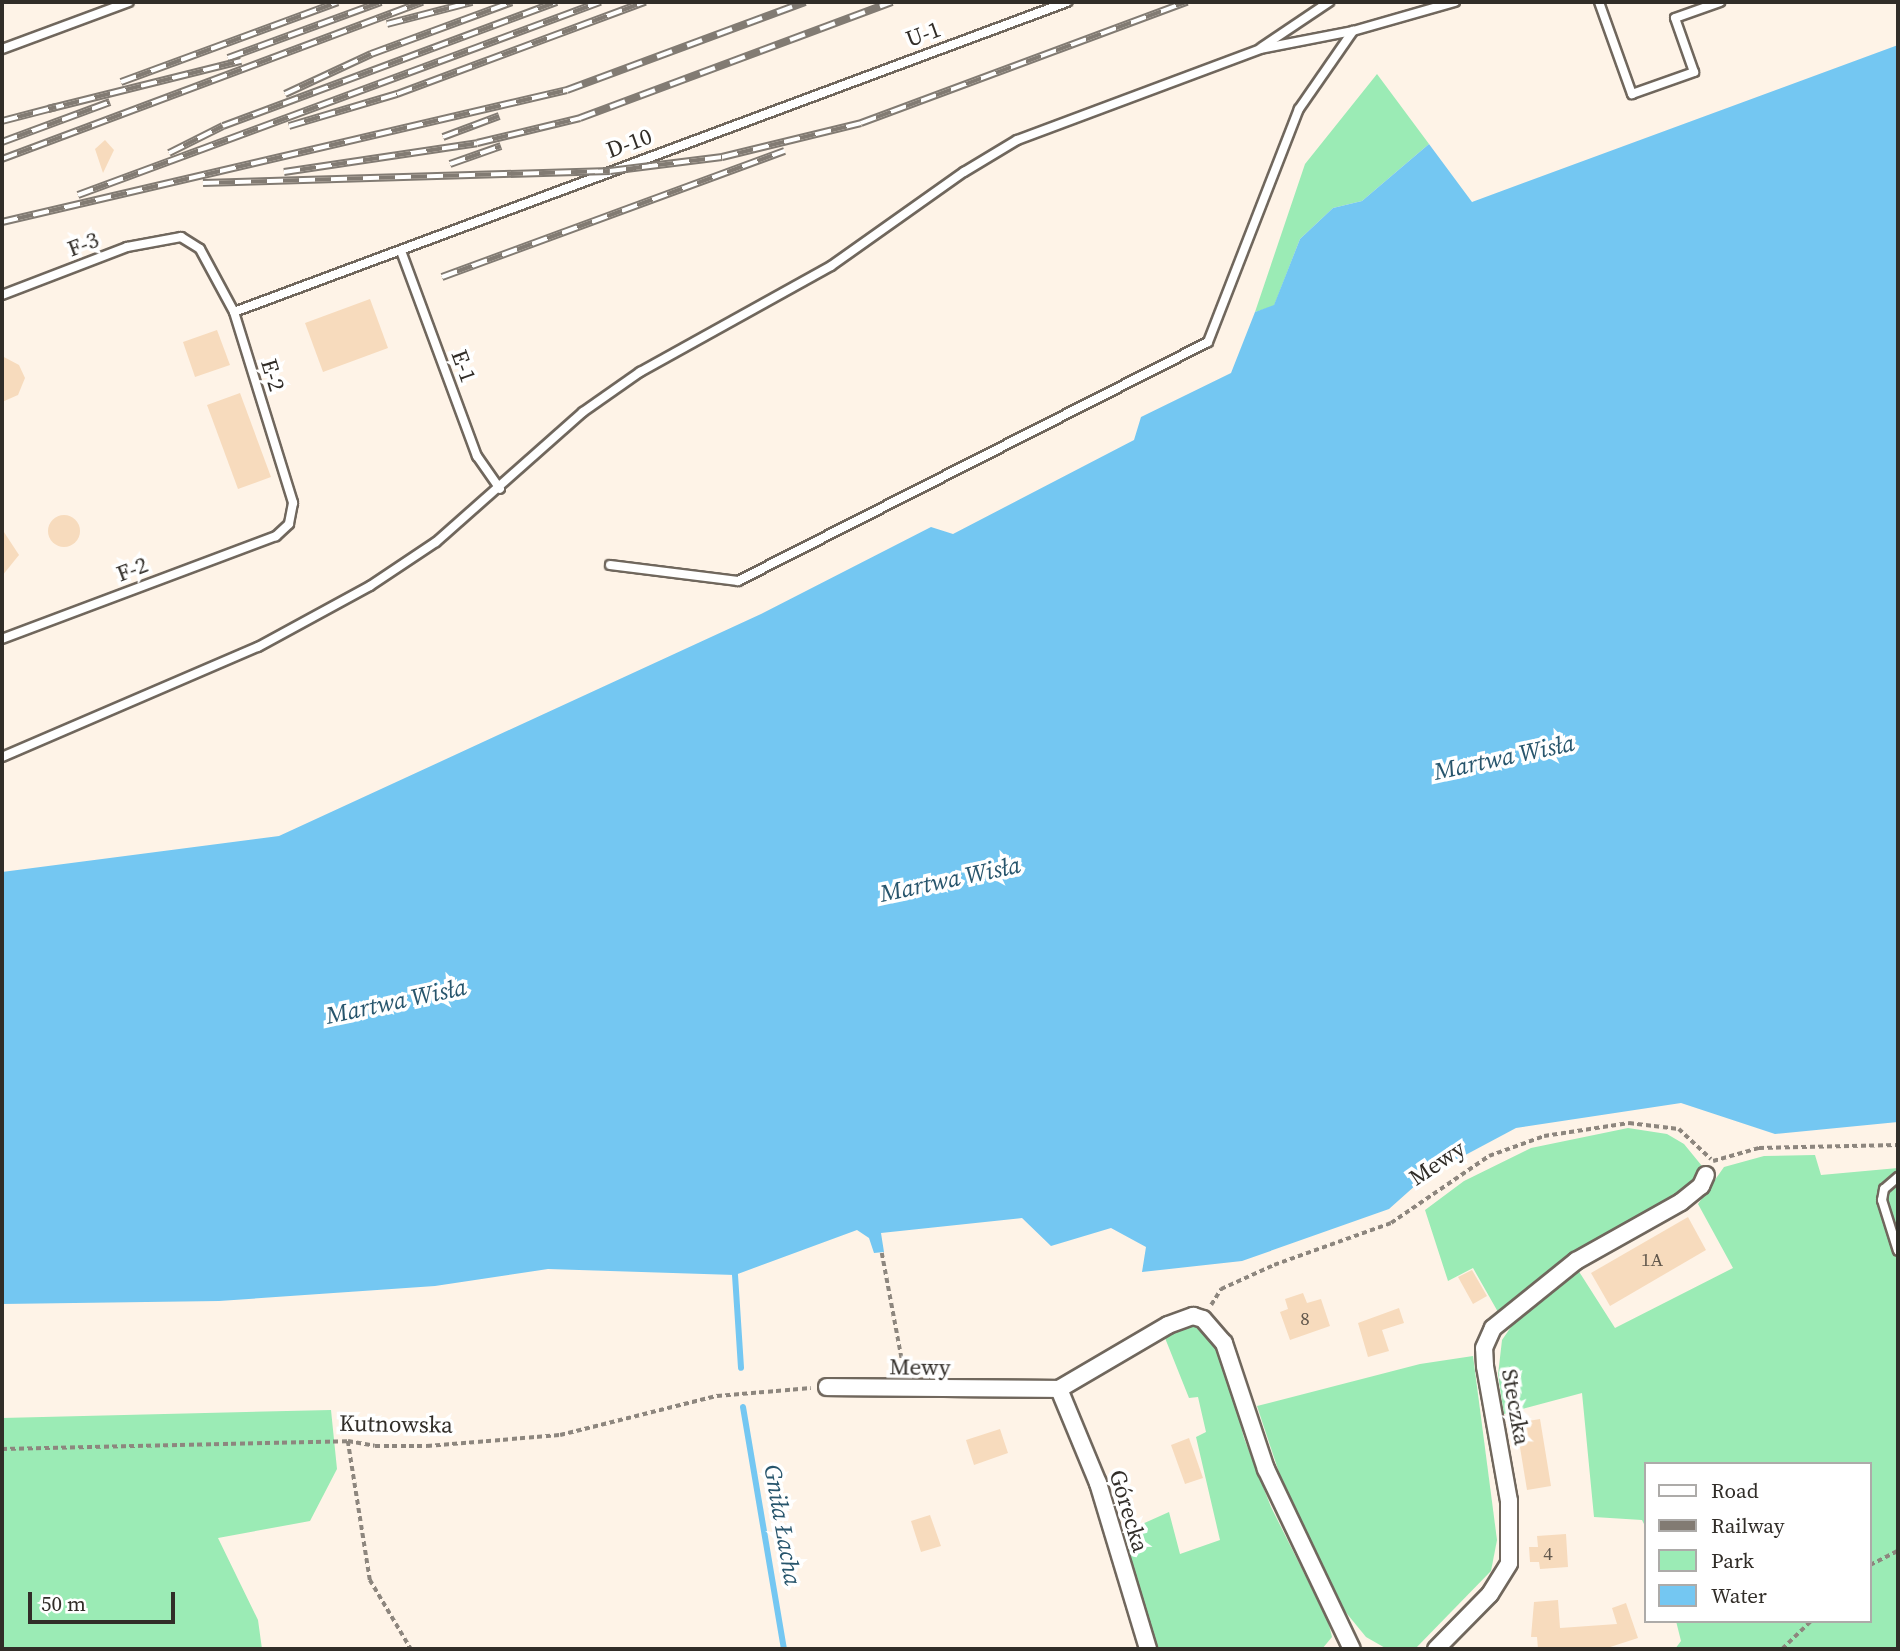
<!DOCTYPE html>
<html>
<head>
<meta charset="utf-8">
<style>
	body { margin:0 }
	#map { position:relative; width:1900px; height:1651px; overflow:hidden; background:#fef3e7; font-family:"Source Serif 4",serif }
	div>[style] { position:absolute }
	.green>* { inset:0; background:#9bebb5 }
	.water>* { inset:0; background:#74c7f2 }
	.stream>* { height:6px; margin:-3px; padding:0 3px; transform-origin:3px; border-radius:3px; background:#74c7f2 }
	.building>* { inset:0; background:#f7dbbd }
	.round { border-radius:50% }
	.path>* { height:3.5px; margin-top:-1.75px; transform-origin:0; background:repeating-linear-gradient(90deg,#8d867e 0 5px,transparent 0 8.5px) }
	.roads { filter:drop-shadow(2px 0 #70675d) drop-shadow(-2px 0 #70675d) drop-shadow(0 2px #70675d) drop-shadow(0 -2px #70675d) }
	.service>* { height:8px; margin:-4px; padding:0 4px; transform-origin:4px; border-radius:4px; background:#fff }
	.minor>* { height:16px; margin:-8px; padding:0 8px; transform-origin:8px; border-radius:8px; background:#fff }
	.rail>* { height:8px; margin-top:-4px; transform-origin:0; background:repeating-linear-gradient(90deg,#fff 0 16px,#827b73 0 32px); box-sizing:border-box; border-block:2px solid #827b73 }
	span { translate:-50% -50%; white-space:nowrap; text-align:center; line-height:1.15; -webkit-text-stroke:7px #fff; paint-order:stroke }
	.number-label { font-size:19px; color:#62584d }
	.number-label span { -webkit-text-stroke-width:0 }
	.street-label { font-size:23px; color:#312d28 }
	.water-label { font-size:24px; color:#27556c; font-style:italic }
	.frame { position:absolute; inset:0; border:4px solid #312d28; pointer-events:none }
	.legend { position:absolute; left:1644px; top:1462px; width:228px; height:161px; box-sizing:border-box; background:#fff; border:2px solid #adaba9; margin:0; padding:9px 12px; list-style:none; font-size:21px; color:#312d28 }
	.legend li { display:flex; align-items:center; gap:14px; height:35px }
	.legend b { width:35px; border:2px solid #adaba9 }
	.scale { position:absolute; left:28px; top:1592px; width:147px; height:32px; box-sizing:border-box; border:4px solid #312d28; border-top:0; padding-left:9px; font-size:21px; line-height:24px; white-space:nowrap; color:#312d28; -webkit-text-stroke:5px #fff; paint-order:stroke }
</style>
</head>
<body>
<div id="map">
	<div class="green">
		<div style="clip-path:polygon(1377px 74px,1429px 144px,1362px 201px,1333px 208px,1300px 239px,1274px 306px,1255px 312px,1305px 164px)"></div>
		<div style="clip-path:polygon(1628px 1128px,1667px 1134px,1684px 1144px,1702px 1166px,1691px 1191px,1568px 1256px,1498px 1312px,1473px 1268px,1448px 1281px,1425px 1210px,1464px 1181px,1531px 1148px)"></div>
		<div style="clip-path:polygon(1815px 1155px,1821px 1175px,1898px 1168px,1898px 1649px,1675px 1649px,1681px 1641px,1676px 1621px,1870px 1621px,1870px 1464px,1646px 1464px,1646px 1528px,1642px 1520px,1594px 1517px,1582px 1393px,1504px 1414px,1498px 1375px,1502px 1340px,1524px 1308px,1578px 1270px,1615px 1328px,1733px 1268px,1698px 1204px,1724px 1167px,1764px 1156px)"></div>
		<div style="clip-path:polygon(1191px 1325px,1209px 1333px,1223px 1358px,1244px 1438px,1271px 1507px,1328px 1621px,1332px 1637px,1322px 1649px,1156px 1649px,1144px 1621px,1122px 1533px,1169px 1512px,1180px 1554px,1220px 1540px,1196px 1437px,1206px 1432px,1198px 1397px,1189px 1398px,1165px 1338px)"></div>
		<div style="clip-path:polygon(1473px 1356px,1497px 1540px,1491px 1571px,1415px 1649px,1387px 1649px,1366px 1637px,1339px 1604px,1295px 1521px,1257px 1406px,1420px 1364px)"></div>
		<div style="clip-path:polygon(331px 1410px,337px 1469px,310px 1521px,218px 1538px,258px 1620px,262px 1649px,2px 1649px,2px 1418px)"></div>
	</div>
	<div class="water">
		<div style="clip-path:polygon(1898px 45px,1898px 1122px,1775px 1134px,1681px 1103px,1516px 1128px,1426px 1176px,1389px 1209px,1242px 1261px,1142px 1272px,1146px 1247px,1111px 1228px,1051px 1246px,1022px 1218px,881px 1233px,884px 1252px,874px 1253px,869px 1238px,857px 1230px,735px 1275px,548px 1269px,435px 1286px,219px 1301px,2px 1304px,2px 872px,279px 836px,761px 614px,931px 527px,953px 534px,1134px 440px,1141px 417px,1231px 373px,1255px 312px,1274px 305px,1300px 239px,1333px 208px,1362px 201px,1429px 144px,1472px 202px)"></div>
	</div>
	<div class="stream">
		<div style="left:735px;top:1275px;width:93px;rotate:86.3deg"></div>
		<div style="left:743px;top:1407px;width:245px;rotate:80.4deg"></div>
	</div>
	<div class="building">
		<div style="clip-path:polygon(105px 140px,114px 150px,103px 173px,95px 149px)"></div>
		<div style="clip-path:polygon(370px 299px,388px 348px,323px 372px,305px 323px)"></div>
		<div style="clip-path:polygon(217px 330px,230px 365px,195px 377px,183px 342px)"></div>
		<div style="clip-path:polygon(2px 356px,19px 365px,25px 378px,18px 395px,2px 402px)"></div>
		<div style="clip-path:polygon(240px 393px,271px 477px,238px 489px,207px 405px)"></div>
		<div class="round" style="left:48px;top:515px;width:32px;height:32px"></div>
		<div style="clip-path:polygon(2px 529px,19px 555px,2px 576px)"></div>
		<div style="clip-path:polygon(1688px 1217px,1706px 1250px,1610px 1306px,1591px 1273px)"></div>
		<div style="clip-path:polygon(1472px 1270px,1487px 1296px,1473px 1304px,1458px 1277px)"></div>
		<div style="clip-path:polygon(1303px 1293px,1307px 1303px,1321px 1299px,1330px 1326px,1290px 1340px,1280px 1312px,1288px 1309px,1285px 1299px)"></div>
		<div style="clip-path:polygon(1399px 1308px,1404px 1323px,1382px 1330px,1389px 1351px,1368px 1357px,1358px 1323px)"></div>
		<div style="clip-path:polygon(1540px 1419px,1551px 1486px,1527px 1490px,1516px 1423px)"></div>
		<div style="clip-path:polygon(1000px 1429px,1008px 1453px,974px 1465px,966px 1440px)"></div>
		<div style="clip-path:polygon(1189px 1438px,1203px 1478px,1185px 1484px,1171px 1445px)"></div>
		<div style="clip-path:polygon(930px 1515px,941px 1546px,921px 1552px,911px 1521px)"></div>
		<div style="clip-path:polygon(1566px 1534px,1568px 1567px,1540px 1569px,1539px 1562px,1530px 1562px,1529px 1547px,1538px 1547px,1537px 1536px)"></div>
		<div style="clip-path:polygon(1558px 1600px,1560px 1628px,1617px 1624px,1612px 1608px,1626px 1603px,1638px 1638px,1604px 1649px,1538px 1649px,1537px 1637px,1531px 1637px,1534px 1602px)"></div>
	</div>
	<div class="path">
		<div style="left:1713px;top:1161px;width:48px;rotate:-15.8deg"></div>
		<div style="left:1759px;top:1148px;width:139px;rotate:-1.2deg"></div>
		<div style="left:882px;top:1253px;width:120px;rotate:79.4deg"></div>
		<div style="left:1211px;top:1305px;width:19px;rotate:-58deg"></div>
		<div style="left:1221px;top:1289px;width:58px;rotate:-24.4deg"></div>
		<div style="left:1274px;top:1265px;width:124px;rotate:-19.7deg"></div>
		<div style="left:1391px;top:1223px;width:119px;rotate:-34.4deg"></div>
		<div style="left:1489px;top:1156px;width:59px;rotate:-20deg"></div>
		<div style="left:1544px;top:1136px;width:86px;rotate:-8.7deg"></div>
		<div style="left:1629px;top:1123px;width:50px;rotate:6.8deg"></div>
		<div style="left:1679px;top:1129px;width:44px;rotate:43.2deg"></div>
		<div style="left:348px;top:1441px;width:141px;rotate:81deg"></div>
		<div style="left:370px;top:1580px;width:80px;rotate:59.3deg"></div>
		<div style="left:2px;top:1449px;width:346px;rotate:-1.3deg"></div>
		<div style="left:348px;top:1441px;width:27px;rotate:10deg"></div>
		<div style="left:375px;top:1446px;width:52px"></div>
		<div style="left:427px;top:1446px;width:133px;rotate:-4.7deg"></div>
		<div style="left:560px;top:1435px;width:162px;rotate:-14deg"></div>
		<div style="left:717px;top:1396px;width:94px;rotate:-4.9deg"></div>
		<div style="left:1870px;top:1565px;width:31px;rotate:-27deg"></div>
		<div style="left:1782px;top:1649px;width:40px;rotate:-44deg"></div>
	</div>
	<div class="roads">
		<div class="service">
			<div style="left:1599px;top:2px;width:98px;rotate:70.3deg"></div>
			<div style="left:1632px;top:94px;width:66px;rotate:-19.5deg"></div>
			<div style="left:1694px;top:72px;width:57px;rotate:-109.4deg"></div>
			<div style="left:1675px;top:18px;width:48px;rotate:-19.6deg"></div>
			<div style="left:1262px;top:47px;width:81px;rotate:-33.9deg"></div>
			<div style="left:2px;top:49px;width:135px;rotate:-20.3deg"></div>
			<div style="left:401px;top:251px;width:219px;rotate:69.7deg"></div>
			<div style="left:477px;top:456px;width:40px;rotate:55.1deg"></div>
			<div style="left:2px;top:295px;width:134px;rotate:-21deg"></div>
			<div style="left:127px;top:247px;width:55px;rotate:-10.5deg"></div>
			<div style="left:181px;top:237px;width:22px;rotate:32deg"></div>
			<div style="left:200px;top:249px;width:72px;rotate:61.6deg"></div>
			<div style="left:234px;top:312px;width:200px;rotate:72.8deg"></div>
			<div style="left:293px;top:503px;width:21px;rotate:101deg"></div>
			<div style="left:289px;top:524px;width:18px;rotate:137deg"></div>
			<div style="left:276px;top:536px;width:293px;rotate:159.4deg"></div>
			<div style="left:234px;top:312px;width:889px;rotate:-20.41deg"></div>
			<div style="left:610px;top:565px;width:129px;rotate:7.1deg"></div>
			<div style="left:738px;top:581px;width:527px;rotate:-26.95deg"></div>
			<div style="left:1208px;top:342px;width:250px;rotate:-68.7deg"></div>
			<div style="left:1299px;top:109px;width:95px;rotate:-55.3deg"></div>
			<div style="left:2px;top:757px;width:279px;rotate:-23.3deg"></div>
			<div style="left:258px;top:647px;width:128px;rotate:-28.6deg"></div>
			<div style="left:370px;top:586px;width:79px;rotate:-33.7deg"></div>
			<div style="left:436px;top:542px;width:196px;rotate:-41.5deg"></div>
			<div style="left:583px;top:412px;width:70px;rotate:-35.1deg"></div>
			<div style="left:640px;top:372px;width:218px;rotate:-29deg"></div>
			<div style="left:831px;top:266px;width:163px;rotate:-35.3deg"></div>
			<div style="left:964px;top:172px;width:62px;rotate:-31.1deg"></div>
			<div style="left:1017px;top:140px;width:259px;rotate:-20.5deg"></div>
			<div style="left:1260px;top:49px;width:95px;rotate:-11deg"></div>
			<div style="left:1353px;top:31px;width:106px;rotate:-15.9deg"></div>
			<div style="left:1898px;top:1177px;width:18px;rotate:139deg"></div>
			<div style="left:1884px;top:1189px;width:11px;rotate:100deg"></div>
			<div style="left:1882px;top:1200px;width:53px;rotate:72.6deg"></div>
		</div>
		<div class="minor">
			<div style="left:827px;top:1387px;width:232px;rotate:0.5deg"></div>
			<div style="left:1059px;top:1389px;width:126px;rotate:-30.4deg"></div>
			<div style="left:1168px;top:1325px;width:27px;rotate:-20deg"></div>
			<div style="left:1193px;top:1316px;width:10px;rotate:17deg"></div>
			<div style="left:1203px;top:1319px;width:32px;rotate:49deg"></div>
			<div style="left:1224px;top:1343px;width:133px;rotate:71.6deg"></div>
			<div style="left:1266px;top:1469px;width:199px;rotate:64.5deg"></div>
			<div style="left:1059px;top:1389px;width:102px;rotate:67.5deg"></div>
			<div style="left:1098px;top:1483px;width:173px;rotate:73.2deg"></div>
			<div style="left:1436px;top:1649px;width:77px;rotate:-45.5deg"></div>
			<div style="left:1490px;top:1594px;width:36px;rotate:-58deg"></div>
			<div style="left:1509px;top:1563px;width:62px;rotate:-90deg"></div>
			<div style="left:1509px;top:1501px;width:137px;rotate:-100.1deg"></div>
			<div style="left:1485px;top:1366px;width:18px;rotate:-93deg"></div>
			<div style="left:1484px;top:1348px;width:22px;rotate:-66deg"></div>
			<div style="left:1493px;top:1328px;width:107px;rotate:-38.9deg"></div>
			<div style="left:1576px;top:1261px;width:120px;rotate:-29.3deg"></div>
			<div style="left:1681px;top:1202px;width:26px;rotate:-39deg"></div>
			<div style="left:1701px;top:1186px;width:12px;rotate:-66deg"></div>
		</div>
	</div>
	<div class="rail">
		<div style="left:387px;top:24px;width:88px;rotate:-14.5deg"></div>
		<div style="left:228px;top:58px;width:163px;rotate:-20.1deg"></div>
		<div style="left:121px;top:82px;width:231px;rotate:-20.2deg"></div>
		<div style="left:285px;top:94px;width:95px;rotate:-24.9deg"></div>
		<div style="left:371px;top:54px;width:150px;rotate:-20.2deg"></div>
		<div style="left:48px;top:109px;width:199px;rotate:-14deg"></div>
		<div style="left:2px;top:121px;width:56px;rotate:-14.5deg"></div>
		<div style="left:289px;top:126px;width:113px;rotate:-16.5deg"></div>
		<div style="left:397px;top:94px;width:265px;rotate:-20.4deg"></div>
		<div style="left:443px;top:137px;width:60px;rotate:-20.6deg"></div>
		<div style="left:2px;top:142px;width:115px;rotate:-20.3deg"></div>
		<div style="left:169px;top:153px;width:60px;rotate:-26.6deg"></div>
		<div style="left:223px;top:126px;width:356px;rotate:-20.4deg"></div>
		<div style="left:2px;top:159px;width:449px;rotate:-20.5deg"></div>
		<div style="left:450px;top:164px;width:54px;rotate:-19.4deg"></div>
		<div style="left:284px;top:172px;width:195px;rotate:-8.5deg"></div>
		<div style="left:477px;top:143px;width:106px;rotate:-13.6deg"></div>
		<div style="left:580px;top:118px;width:333px;rotate:-20.4deg"></div>
		<div style="left:203px;top:183px;width:407px;rotate:-1.7deg"></div>
		<div style="left:610px;top:171px;width:113px;rotate:-7.1deg"></div>
		<div style="left:722px;top:157px;width:143px;rotate:-13.7deg"></div>
		<div style="left:861px;top:123px;width:348px;rotate:-20.4deg"></div>
		<div style="left:78px;top:195px;width:557px;rotate:-20.29deg"></div>
		<div style="left:2px;top:222px;width:580px;rotate:-13.15deg"></div>
		<div style="left:567px;top:90px;width:254px;rotate:-20.3deg"></div>
		<div style="left:442px;top:277px;width:365px;rotate:-20.2deg"></div>
	</div>
	<div class="number-label">
		<span style="left:1652px;top:1260px">1A</span>
		<span style="left:1305px;top:1319px">8</span>
		<span style="left:1548px;top:1554px">4</span>
	</div>
	<div class="street-label">
		<span style="left:923px;top:34px;rotate:-20deg">U-1</span>
		<span style="left:629px;top:143px;rotate:-20deg">D-10</span>
		<span style="left:83px;top:244px;rotate:-21deg">F-3</span>
		<span style="left:464px;top:366px;rotate:70deg">E-1</span>
		<span style="left:273px;top:375px;rotate:73deg">E-2</span>
		<span style="left:132px;top:569px;rotate:-21deg">F-2</span>
		<span style="left:1437px;top:1163px;rotate:-34deg">Mewy</span>
		<span style="left:920px;top:1367px;rotate:1deg">Mewy</span>
		<span style="left:1516px;top:1407px;rotate:80deg">Steczka</span>
		<span style="left:396px;top:1424px;rotate:1deg">Kutnowska</span>
		<span style="left:1129px;top:1511px;rotate:73deg">Górecka</span>
	</div>
	<div class="water-label">
		<span style="left:1504px;top:757px;rotate:-12deg">Martwa Wisła</span>
		<span style="left:950px;top:879px;rotate:-12deg">Martwa Wisła</span>
		<span style="left:396px;top:1001px;rotate:-12deg">Martwa Wisła</span>
		<span style="left:783px;top:1525px;rotate:80deg">Gniła Łacha</span>
	</div>
	<div class="frame"></div>
	<ul class="legend">
	<li><b style="height:9px;background:#fff"></b>Road</li>
	<li><b style="height:9px;background:#827b73"></b>Railway</li>
	<li><b style="height:19px;background:#9bebb5"></b>Park</li>
	<li><b style="height:19px;background:#74c7f2"></b>Water</li>
	</ul>
	<div class="scale">50 m</div>
</div>
</body>
</html>
